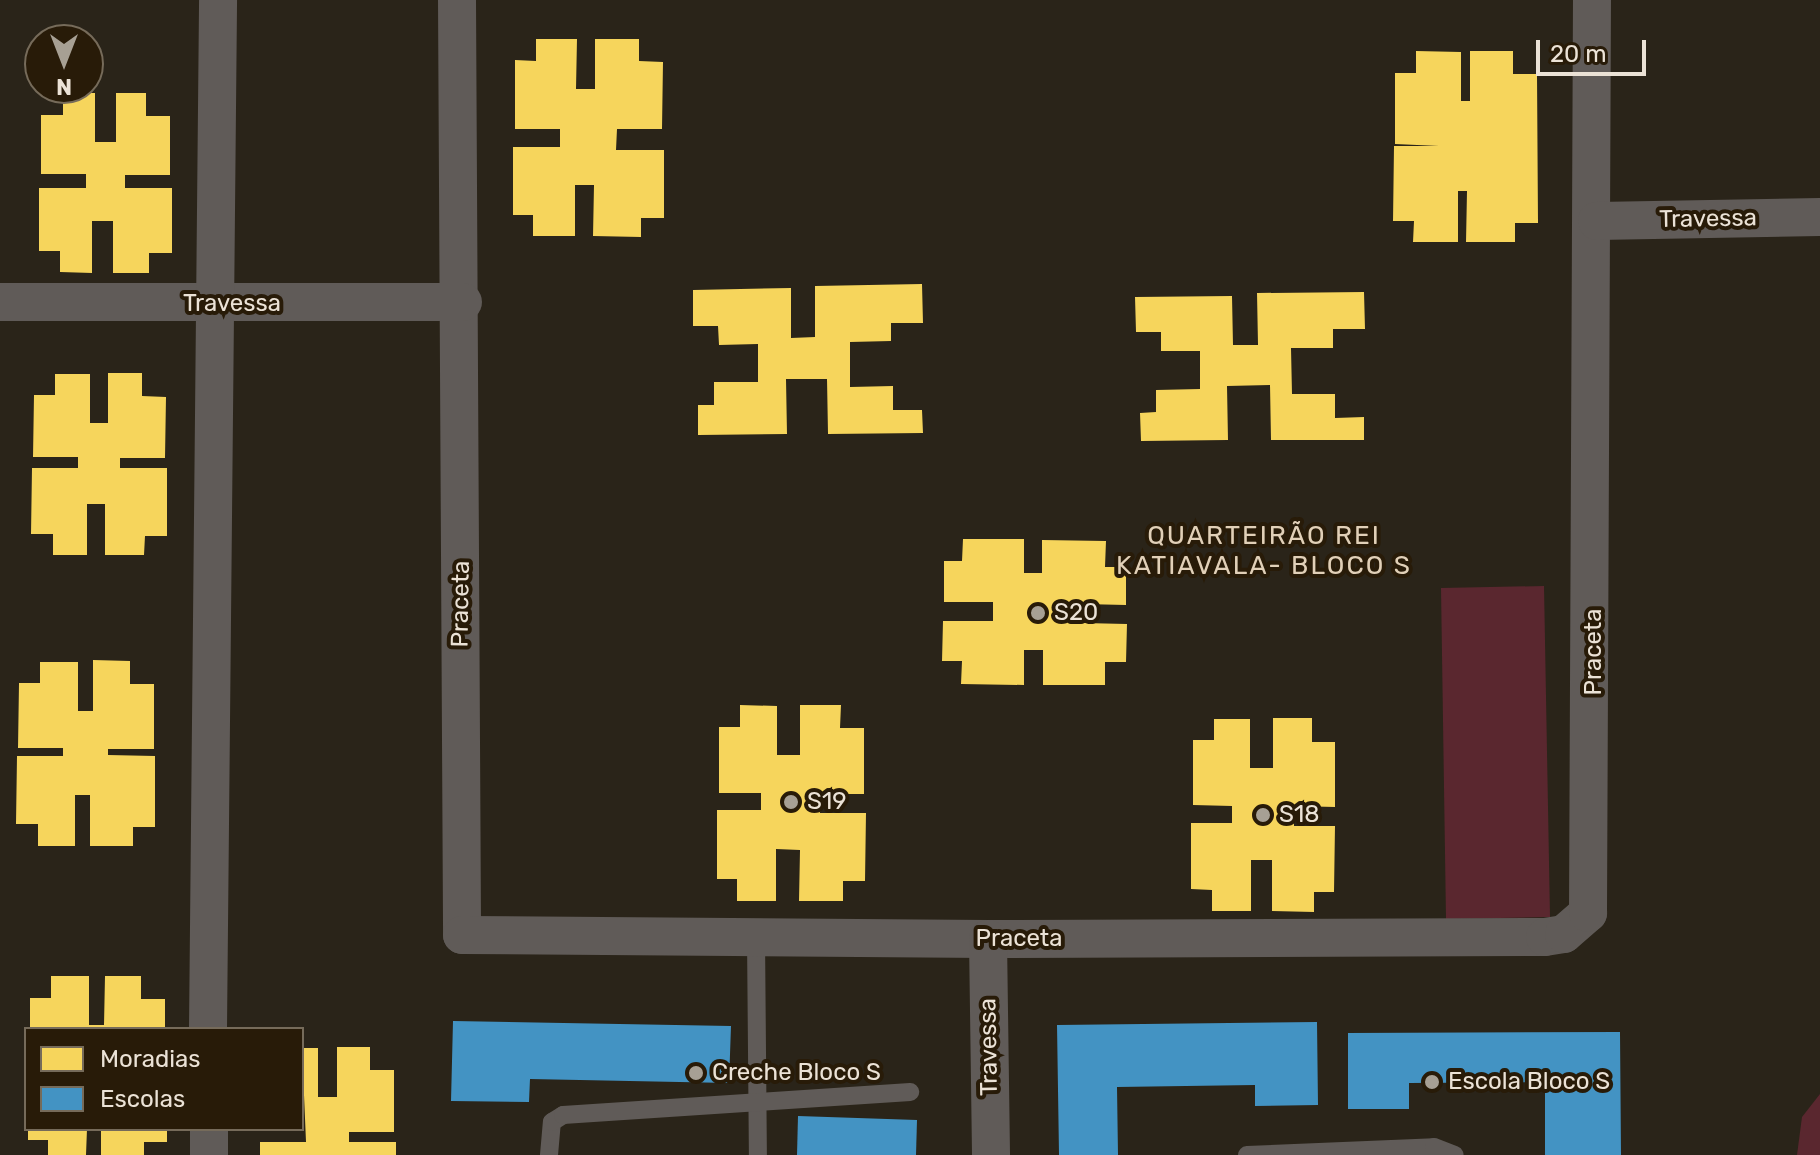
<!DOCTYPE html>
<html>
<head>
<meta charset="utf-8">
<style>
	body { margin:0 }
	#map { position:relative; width:1820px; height:1155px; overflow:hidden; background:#2a2419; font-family:Rubik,sans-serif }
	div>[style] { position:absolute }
	.green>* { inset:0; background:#5a272f }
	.homes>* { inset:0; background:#f6d55c }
	.schools>* { inset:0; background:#4393c3 }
	.service>* { height:18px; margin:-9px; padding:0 9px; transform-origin:9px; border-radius:9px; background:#605b58 }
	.minor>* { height:38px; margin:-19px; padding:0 19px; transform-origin:19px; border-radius:19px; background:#605b58 }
	.dots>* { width:22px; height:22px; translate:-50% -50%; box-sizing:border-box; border:4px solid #281b08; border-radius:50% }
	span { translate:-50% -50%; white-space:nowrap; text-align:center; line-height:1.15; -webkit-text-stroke:8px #281b08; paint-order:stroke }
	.street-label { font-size:24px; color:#ebe2d6 }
	.poi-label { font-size:24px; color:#ebe2d6 }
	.left { translate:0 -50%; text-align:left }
	.neighbourhood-label { font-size:26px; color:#e1d0b8; letter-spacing:2px }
	.legend { position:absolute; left:24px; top:1027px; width:280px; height:104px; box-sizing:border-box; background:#281b08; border:2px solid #766b5a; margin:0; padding:10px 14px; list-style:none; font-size:24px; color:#ebe2d6 }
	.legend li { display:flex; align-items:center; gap:16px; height:40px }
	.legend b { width:40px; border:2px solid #766b5a }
	.north { position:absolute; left:24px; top:24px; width:80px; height:80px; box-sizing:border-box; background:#281b08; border:2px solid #766b5a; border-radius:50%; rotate:180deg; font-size:22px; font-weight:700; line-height:32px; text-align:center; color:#ebe2d6 }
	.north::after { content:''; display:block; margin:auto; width:28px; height:36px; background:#a7a094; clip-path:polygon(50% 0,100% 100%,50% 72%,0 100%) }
	.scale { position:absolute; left:1536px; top:40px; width:110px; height:36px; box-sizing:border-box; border:4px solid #ebe2d6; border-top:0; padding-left:10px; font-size:24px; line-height:28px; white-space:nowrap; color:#ebe2d6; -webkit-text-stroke:6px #281b08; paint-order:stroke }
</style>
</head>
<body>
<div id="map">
	<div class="green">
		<div style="clip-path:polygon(1544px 586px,1550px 917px,1446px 919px,1441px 588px)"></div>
		<div style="clip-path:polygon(1820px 1094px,1820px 1155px,1797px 1155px,1802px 1117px)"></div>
	</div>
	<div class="homes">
		<div style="clip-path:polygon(536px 39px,577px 39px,576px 89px,595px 89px,595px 39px,639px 39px,639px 61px,663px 62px,662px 129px,617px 129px,616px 150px,664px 150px,664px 218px,641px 218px,641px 237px,593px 236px,594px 185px,575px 185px,575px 236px,533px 236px,533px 215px,513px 215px,513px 147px,560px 147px,560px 129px,515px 129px,515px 60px,536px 61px)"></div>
		<div style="clip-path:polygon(1416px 51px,1461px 52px,1461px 101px,1470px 101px,1470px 51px,1513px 51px,1513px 74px,1537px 74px,1538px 223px,1515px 223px,1515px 242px,1466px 242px,1467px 191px,1458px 191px,1458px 242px,1413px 242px,1414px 221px,1393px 221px,1394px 146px,1439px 146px,1395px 144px,1395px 73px,1416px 73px)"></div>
		<div style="clip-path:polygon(63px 93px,95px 93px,95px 142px,116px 142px,116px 93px,146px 93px,146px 116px,170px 116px,170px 175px,125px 175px,125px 188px,172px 188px,172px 253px,149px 253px,149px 273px,113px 273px,113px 221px,92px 221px,92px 273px,60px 272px,60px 251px,39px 251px,39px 188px,86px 188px,86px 174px,41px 174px,41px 115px,63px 115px)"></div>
		<div style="clip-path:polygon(922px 284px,923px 323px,891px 323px,891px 341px,850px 342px,850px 387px,893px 386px,893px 410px,922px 410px,923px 433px,828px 434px,827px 379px,786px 379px,787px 434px,698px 435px,698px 405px,714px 405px,714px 382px,758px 382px,758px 344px,719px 345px,718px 326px,693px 326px,693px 290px,791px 288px,791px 338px,815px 337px,815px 286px)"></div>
		<div style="clip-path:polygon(1364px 292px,1365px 329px,1333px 329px,1333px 348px,1291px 348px,1292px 394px,1335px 394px,1335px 418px,1364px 417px,1364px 440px,1271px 440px,1270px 385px,1227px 386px,1228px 440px,1141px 441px,1140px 413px,1156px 412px,1156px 390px,1200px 389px,1200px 351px,1161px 351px,1161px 332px,1136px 332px,1135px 297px,1232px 296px,1233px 345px,1258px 345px,1257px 293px)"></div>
		<div style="clip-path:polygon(108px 373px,142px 373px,142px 396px,166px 397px,165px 458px,120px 458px,120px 468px,167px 468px,167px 536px,145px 536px,144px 555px,105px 555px,105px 504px,87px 504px,87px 555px,53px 555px,53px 534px,31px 534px,32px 468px,78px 468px,78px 457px,33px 457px,34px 395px,55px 395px,55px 374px,90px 374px,90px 423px,108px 423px)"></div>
		<div style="clip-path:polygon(963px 539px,1024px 539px,1024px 573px,1042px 573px,1042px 540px,1106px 541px,1105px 567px,1126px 567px,1126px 605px,1083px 604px,1083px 623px,1127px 624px,1126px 662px,1105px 662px,1105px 685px,1043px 685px,1043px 650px,1024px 650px,1024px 685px,961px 684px,962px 661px,942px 661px,943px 621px,993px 621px,993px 602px,944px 602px,944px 561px,962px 561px)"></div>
		<div style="clip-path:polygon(93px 660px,130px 661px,130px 684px,154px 684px,154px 749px,108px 749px,108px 755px,155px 756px,155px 827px,133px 827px,133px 846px,90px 846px,90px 795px,75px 795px,75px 846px,38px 846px,38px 824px,16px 824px,17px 756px,63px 756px,63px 748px,18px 748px,19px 683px,40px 683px,40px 662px,78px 662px,78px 711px,93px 711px)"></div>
		<div style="clip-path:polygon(740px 705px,777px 706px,777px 755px,800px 755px,800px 705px,841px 705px,840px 728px,864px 728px,864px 794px,821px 794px,820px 813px,866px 813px,865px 881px,843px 881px,843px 901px,799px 901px,800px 850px,776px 849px,776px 901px,737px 901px,737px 879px,717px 879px,717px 810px,761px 810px,761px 793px,719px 793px,719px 727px,740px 727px)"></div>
		<div style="clip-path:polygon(1273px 718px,1312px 718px,1312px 742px,1335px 742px,1335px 807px,1294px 806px,1294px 826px,1335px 826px,1334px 892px,1314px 892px,1314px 912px,1272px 911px,1272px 860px,1251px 860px,1251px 911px,1212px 911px,1212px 890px,1191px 889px,1191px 823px,1232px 823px,1232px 806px,1193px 805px,1193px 740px,1214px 740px,1214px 719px,1250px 719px,1250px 768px,1273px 768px)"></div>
		<div style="clip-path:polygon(51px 976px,89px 976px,89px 1025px,104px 1025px,105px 976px,141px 976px,141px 999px,165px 999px,165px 1029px,30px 1029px,30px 998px,51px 998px)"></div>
		<div style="clip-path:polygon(337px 1047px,370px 1047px,370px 1070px,394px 1070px,394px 1132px,349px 1132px,349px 1142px,396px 1142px,396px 1155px,260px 1155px,260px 1142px,306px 1142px,302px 1048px,318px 1048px,318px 1097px,337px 1097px)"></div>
		<div style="clip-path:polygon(28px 1129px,87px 1129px,86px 1155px,48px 1155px,48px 1140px,28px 1140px)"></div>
		<div style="clip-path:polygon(101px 1129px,167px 1129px,167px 1142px,144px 1142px,144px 1155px,101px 1155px)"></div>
	</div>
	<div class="schools">
		<div style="clip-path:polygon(453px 1021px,731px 1026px,729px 1083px,530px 1079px,529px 1102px,451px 1101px)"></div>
		<div style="clip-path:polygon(1317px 1022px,1318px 1105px,1255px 1106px,1255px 1085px,1117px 1087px,1118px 1155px,1059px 1155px,1057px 1025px)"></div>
		<div style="clip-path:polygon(1620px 1032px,1621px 1155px,1545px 1155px,1545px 1082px,1409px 1083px,1409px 1109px,1348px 1109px,1348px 1033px)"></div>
		<div style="clip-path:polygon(798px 1116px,917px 1120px,916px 1155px,797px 1155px)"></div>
	</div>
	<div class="service">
		<div style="left:756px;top:937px;width:218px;rotate:89.5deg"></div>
		<div style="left:549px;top:1155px;width:33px;rotate:-85deg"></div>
		<div style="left:552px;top:1122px;width:13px;rotate:-32deg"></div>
		<div style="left:563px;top:1115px;width:348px;rotate:-3.8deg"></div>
		<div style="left:1247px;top:1155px;width:187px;rotate:-2.4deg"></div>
		<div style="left:1434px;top:1147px;width:22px;rotate:21deg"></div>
	</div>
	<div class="minor">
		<div style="left:457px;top:0;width:935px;rotate:89.69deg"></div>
		<div style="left:462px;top:935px;width:526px;rotate:0.44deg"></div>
		<div style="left:988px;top:939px;width:557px;rotate:-0.21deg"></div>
		<div style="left:1545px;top:937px;width:19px;rotate:-9deg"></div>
		<div style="left:1564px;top:934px;width:32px;rotate:-41deg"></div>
		<div style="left:1588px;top:913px;width:913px;rotate:-89.75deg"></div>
		<div style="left:1597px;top:221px;width:223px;rotate:-1deg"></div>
		<div style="left:0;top:302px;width:463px"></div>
		<div style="left:988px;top:939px;width:216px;rotate:89.2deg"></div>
		<div style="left:208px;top:1029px;width:1029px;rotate:-89.44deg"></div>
		<div style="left:209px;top:1129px;width:26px;rotate:90deg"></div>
	</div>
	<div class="dots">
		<div style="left:1038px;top:613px;background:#a7a094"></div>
		<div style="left:791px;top:802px;background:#a7a094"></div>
		<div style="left:1263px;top:815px;background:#a7a094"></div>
		<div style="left:696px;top:1073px;background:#a7a094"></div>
		<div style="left:1432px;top:1082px;background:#a7a094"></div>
	</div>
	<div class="street-label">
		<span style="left:1708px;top:219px;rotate:-1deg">Travessa</span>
		<span style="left:232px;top:304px">Travessa</span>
		<span style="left:461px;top:604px;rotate:-89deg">Praceta</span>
		<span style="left:1594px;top:652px;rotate:-90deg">Praceta</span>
		<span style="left:1019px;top:939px">Praceta</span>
		<span style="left:989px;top:1047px;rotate:-91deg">Travessa</span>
	</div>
	<div class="poi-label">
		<span class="left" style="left:1054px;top:613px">S20</span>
		<span class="left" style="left:807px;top:802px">S19</span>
		<span class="left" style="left:1279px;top:815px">S18</span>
		<span class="left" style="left:712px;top:1073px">Creche Bloco S</span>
		<span class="left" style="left:1448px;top:1082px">Escola Bloco S</span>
	</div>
	<div class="neighbourhood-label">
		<span style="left:1264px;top:551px">QUARTEIRÃO REI<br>KATIAVALA- BLOCO S</span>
	</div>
	<ul class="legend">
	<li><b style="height:22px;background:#f6d55c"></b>Moradias</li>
	<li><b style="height:22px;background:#4393c3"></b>Escolas</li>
	</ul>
	<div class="north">N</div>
	<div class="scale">20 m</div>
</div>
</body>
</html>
